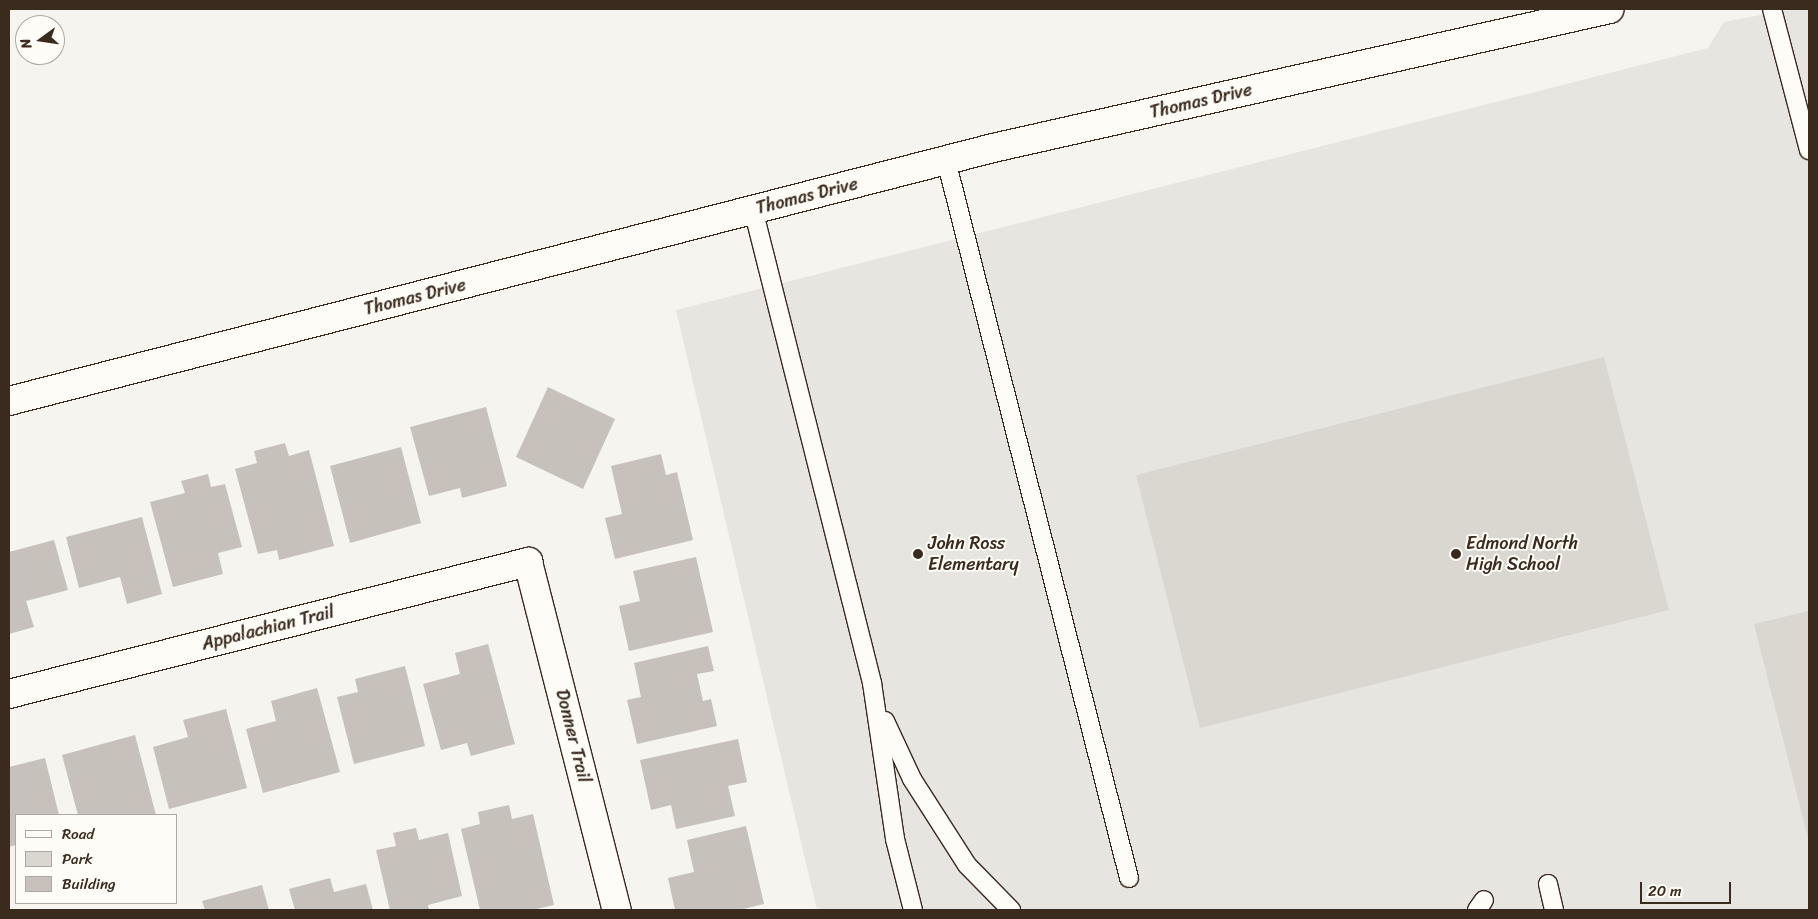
<!DOCTYPE html>
<html>
<head>
<meta charset="utf-8">
<style>
	body { margin:0 }
	#map { position:relative; width:1818px; height:919px; overflow:hidden; background:#f5f4ee; font-family:Sriracha,sans-serif }
	div>[style] { position:absolute }
	.built>* { inset:0; background:#e7e5df }
	.green>* { inset:0; background:#dad6d0 }
	.building>* { inset:0; background:#c7c1bb }
	.roads { filter:drop-shadow(1px 0 #3b2a1e) drop-shadow(-1px 0 #3b2a1e) drop-shadow(0 1px #3b2a1e) drop-shadow(0 -1px #3b2a1e) }
	.lane>* { height:18px; margin:-9px; padding:0 9px; transform-origin:9px; border-radius:9px; background:#fdfcf7 }
	.street>* { height:28px; margin:-14px; padding:0 14px; transform-origin:14px; border-radius:14px; background:#fdfcf7 }
	.secondary>* { height:28px; margin:-14px; padding:0 14px; transform-origin:14px; border-radius:14px; background:#fdfcf7 }
	.dots>* { width:14px; height:14px; translate:-50% -50%; box-sizing:border-box; border:2px solid #fdfcf7; border-radius:50% }
	span { translate:-50% -50%; white-space:nowrap; text-align:center; line-height:1.15; -webkit-text-stroke:4px #fdfcf7; paint-order:stroke }
	.street-label { font-size:18px; color:#3b2a1e }
	.poi-label { font-size:18px; color:#3b2a1e }
	.left { translate:0 -50%; text-align:left }
	.frame { position:absolute; inset:0; border:10px solid #3b2a1e; pointer-events:none }
	.legend { position:absolute; left:15px; top:814px; width:162px; height:90px; box-sizing:border-box; background:#fdfcf7; border:1px solid #afa8a0; margin:0; padding:6px 9px; list-style:none; font-size:15px; color:#3b2a1e }
	.legend li { display:flex; align-items:center; gap:10px; height:25px }
	.legend b { width:25px; border:1px solid #afa8a0 }
	.north { position:absolute; left:15px; top:15px; width:50px; height:50px; box-sizing:border-box; background:#fdfcf7; border:1px solid #afa8a0; border-radius:50%; rotate:256deg; font-size:14px; font-weight:700; line-height:20px; text-align:center; color:#3b2a1e }
	.north::after { content:''; display:block; margin:auto; width:18px; height:22px; background:#3b2a1e; clip-path:polygon(50% 0,100% 100%,50% 72%,0 100%) }
	.scale { position:absolute; left:1640px; top:882px; width:91px; height:22px; box-sizing:border-box; border:2px solid #3b2a1e; border-top:0; padding-left:6px; font-size:15px; line-height:18px; white-space:nowrap; color:#3b2a1e; -webkit-text-stroke:4px #fdfcf7; paint-order:stroke }
</style>
</head>
<body>
<div id="map">
	<div class="built">
		<div style="clip-path:polygon(1791px 9px,1809px 9px,1809px 910px,817px 910px,676px 310px,1708px 48px,1724px 22px)"></div>
	</div>
	<div class="green">
		<div style="clip-path:polygon(1604px 357px,1669px 610px,1200px 728px,1136px 475px)"></div>
		<div style="clip-path:polygon(1809px 611px,1809px 842px,1754px 624px)"></div>
	</div>
	<div class="building">
		<div style="clip-path:polygon(548px 387px,615px 419px,583px 489px,516px 457px)"></div>
		<div style="clip-path:polygon(486px 407px,507px 486px,462px 498px,460px 488px,429px 496px,410px 427px)"></div>
		<div style="clip-path:polygon(285px 443px,289px 456px,309px 450px,334px 546px,279px 560px,277px 550px,258px 554px,235px 469px,257px 463px,254px 451px)"></div>
		<div style="clip-path:polygon(401px 447px,421px 523px,350px 543px,330px 466px)"></div>
		<div style="clip-path:polygon(661px 454px,666px 475px,677px 472px,693px 540px,615px 559px,605px 518px,622px 514px,611px 466px)"></div>
		<div style="clip-path:polygon(208px 474px,211px 487px,225px 484px,242px 547px,218px 553px,223px 574px,173px 587px,150px 502px,185px 493px,181px 481px)"></div>
		<div style="clip-path:polygon(142px 517px,162px 594px,127px 604px,120px 577px,79px 588px,66px 537px)"></div>
		<div style="clip-path:polygon(54px 540px,68px 590px,26px 601px,34px 627px,9px 634px,9px 552px)"></div>
		<div style="clip-path:polygon(696px 557px,713px 632px,629px 651px,619px 606px,640px 601px,633px 571px)"></div>
		<div style="clip-path:polygon(488px 644px,515px 744px,471px 756px,467px 743px,441px 750px,423px 684px,460px 674px,455px 653px)"></div>
		<div style="clip-path:polygon(708px 646px,714px 671px,697px 674px,703px 701px,711px 699px,717px 726px,637px 744px,627px 700px,641px 697px,634px 663px)"></div>
		<div style="clip-path:polygon(405px 666px,425px 746px,354px 764px,337px 697px,358px 692px,355px 679px)"></div>
		<div style="clip-path:polygon(317px 688px,340px 772px,263px 793px,246px 729px,276px 721px,271px 701px)"></div>
		<div style="clip-path:polygon(226px 709px,247px 788px,169px 809px,153px 747px,188px 737px,183px 720px)"></div>
		<div style="clip-path:polygon(135px 735px,156px 815px,78px 815px,62px 755px)"></div>
		<div style="clip-path:polygon(738px 739px,747px 782px,728px 786px,735px 816px,676px 829px,671px 805px,651px 810px,640px 760px)"></div>
		<div style="clip-path:polygon(45px 758px,59px 815px,16px 815px,16px 845px,9px 847px,9px 767px)"></div>
		<div style="clip-path:polygon(509px 805px,512px 819px,533px 814px,554px 905px,532px 910px,480px 910px,461px 829px,480px 824px,478px 812px)"></div>
		<div style="clip-path:polygon(746px 826px,764px 904px,739px 910px,675px 910px,668px 878px,694px 872px,687px 840px)"></div>
		<div style="clip-path:polygon(416px 828px,419px 840px,448px 833px,462px 896px,428px 905px,429px 910px,390px 910px,376px 850px,396px 846px,393px 833px)"></div>
		<div style="clip-path:polygon(330px 878px,334px 892px,366px 884px,373px 910px,295px 910px,289px 889px)"></div>
		<div style="clip-path:polygon(262px 885px,269px 910px,205px 910px,202px 901px)"></div>
	</div>
	<div class="roads">
		<div class="lane">
			<div style="left:1772px;top:9px;width:146px;rotate:75.3deg"></div>
			<div style="left:946px;top:160px;width:741px;rotate:75.7deg"></div>
			<div style="left:753px;top:209px;width:489px;rotate:75.9deg"></div>
			<div style="left:872px;top:683px;width:158px;rotate:81.6deg"></div>
			<div style="left:895px;top:839px;width:73px;rotate:75.8deg"></div>
			<div style="left:885px;top:721px;width:64px;rotate:65deg"></div>
			<div style="left:912px;top:779px;width:102px;rotate:57.4deg"></div>
			<div style="left:967px;top:865px;width:63px;rotate:45.6deg"></div>
			<div style="left:1548px;top:884px;width:27px;rotate:77deg"></div>
			<div style="left:1477px;top:910px;width:12px;rotate:-55deg"></div>
		</div>
		<div class="street">
			<div style="left:9px;top:694px;width:536px;rotate:-14.27deg"></div>
			<div style="left:528px;top:562px;width:359px;rotate:75.7deg"></div>
		</div>
		<div class="secondary">
			<div style="left:9px;top:401px;width:1016px;rotate:-14.42deg"></div>
			<div style="left:993px;top:148px;width:632px;rotate:-12.7deg"></div>
		</div>
	</div>
	<div class="dots">
		<div style="left:918px;top:554px;background:#3b2a1e"></div>
		<div style="left:1456px;top:554px;background:#3b2a1e"></div>
	</div>
	<div class="street-label">
		<span style="left:1201px;top:101px;rotate:-13deg">Thomas Drive</span>
		<span style="left:807px;top:196px;rotate:-14deg">Thomas Drive</span>
		<span style="left:415px;top:297px;rotate:-14deg">Thomas Drive</span>
		<span style="left:268px;top:628px;rotate:-14deg">Appalachian Trail</span>
		<span style="left:573px;top:736px;rotate:76deg">Donner Trail</span>
	</div>
	<div class="poi-label">
		<span class="left" style="left:928px;top:554px">John Ross<br>Elementary</span>
		<span class="left" style="left:1466px;top:554px">Edmond North<br>High School</span>
	</div>
	<div class="frame"></div>
	<ul class="legend">
	<li><b style="height:6px;background:#fdfcf7"></b>Road</li>
	<li><b style="height:14px;background:#dad6d0"></b>Park</li>
	<li><b style="height:14px;background:#c7c1bb"></b>Building</li>
	</ul>
	<div class="north">N</div>
	<div class="scale">20 m</div>
</div>
</body>
</html>
